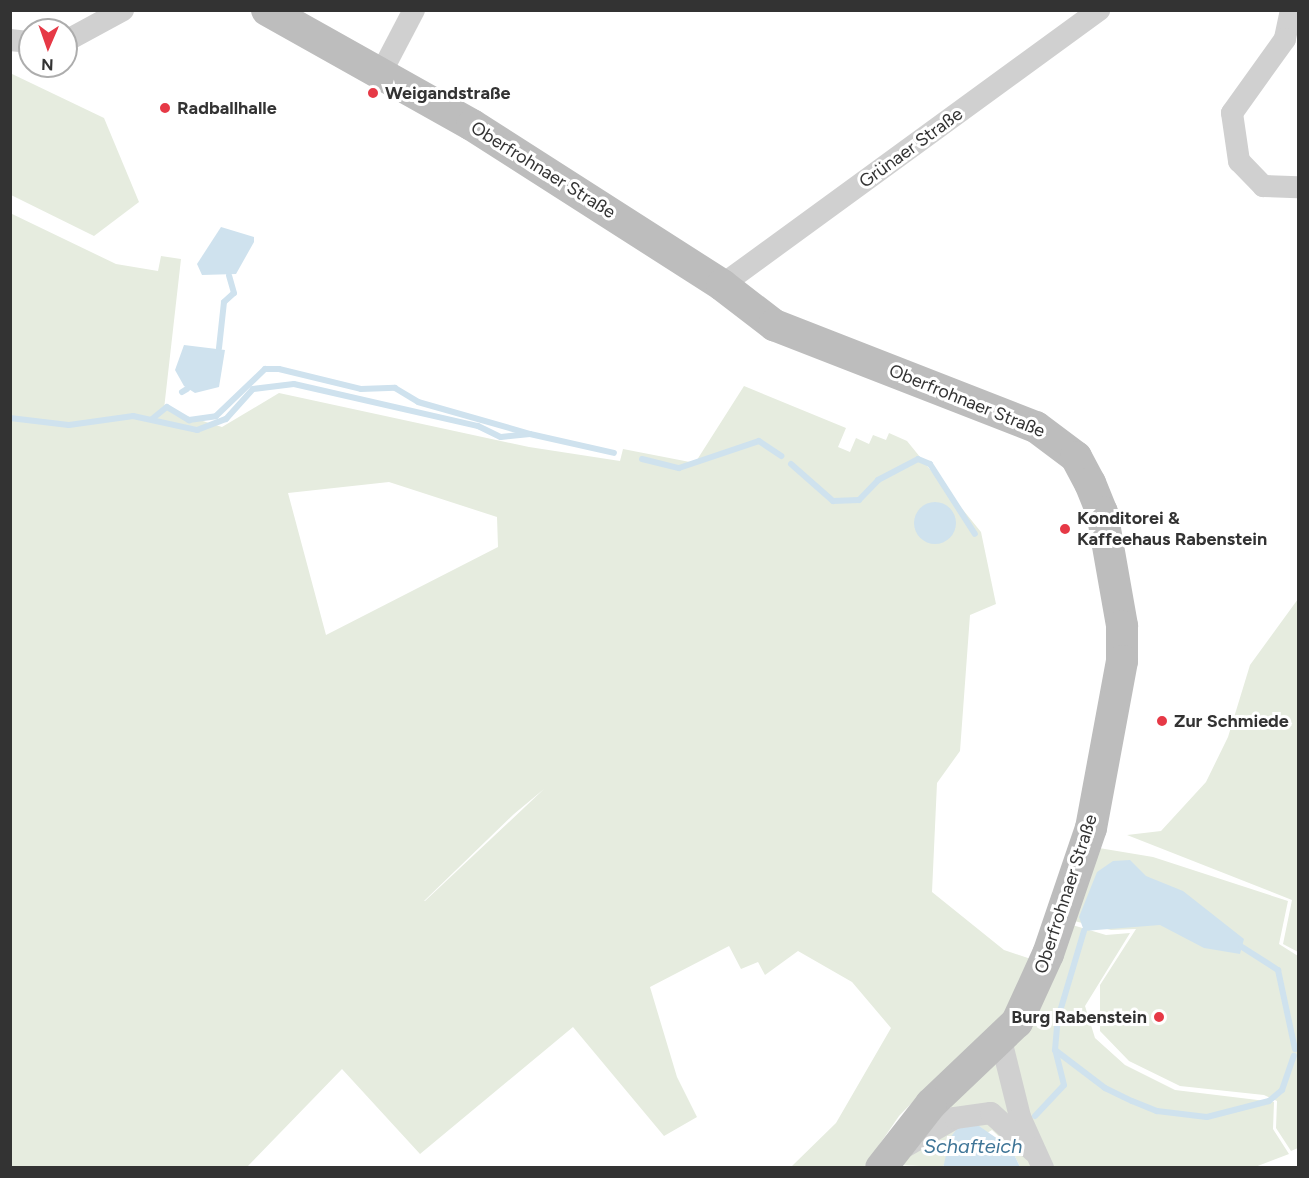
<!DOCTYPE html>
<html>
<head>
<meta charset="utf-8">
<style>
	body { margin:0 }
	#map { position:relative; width:1309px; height:1178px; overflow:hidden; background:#fff; font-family:Figtree,sans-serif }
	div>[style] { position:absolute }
	.green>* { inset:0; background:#e6ecdf }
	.water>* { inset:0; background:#cfe2ee }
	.round { border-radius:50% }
	.stream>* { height:6px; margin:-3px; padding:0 3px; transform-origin:3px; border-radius:3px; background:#cfe2ee }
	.street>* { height:22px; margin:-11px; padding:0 11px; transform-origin:11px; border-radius:11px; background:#d0d0d0 }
	.secondary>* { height:32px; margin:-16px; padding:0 16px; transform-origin:16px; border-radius:16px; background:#bdbdbd }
	.dots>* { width:16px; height:16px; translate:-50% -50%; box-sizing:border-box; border:3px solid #fff; border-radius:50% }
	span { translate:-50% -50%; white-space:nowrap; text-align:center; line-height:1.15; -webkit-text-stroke:6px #fff; paint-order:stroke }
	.poi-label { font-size:18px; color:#333; font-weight:700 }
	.left { translate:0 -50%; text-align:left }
	.right { translate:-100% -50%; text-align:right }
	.street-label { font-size:18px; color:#333 }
	.water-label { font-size:20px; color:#3f7597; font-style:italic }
	.frame { position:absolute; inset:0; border:12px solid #333; pointer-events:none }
	.north { position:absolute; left:18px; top:18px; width:60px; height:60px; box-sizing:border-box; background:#fff; border:2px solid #adadad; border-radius:50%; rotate:182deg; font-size:16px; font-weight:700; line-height:24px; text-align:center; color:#333 }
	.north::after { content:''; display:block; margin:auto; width:21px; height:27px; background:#e63946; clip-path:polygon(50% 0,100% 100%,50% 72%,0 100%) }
</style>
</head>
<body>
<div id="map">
	<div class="green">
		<div style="clip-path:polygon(10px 73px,104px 118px,139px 202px,94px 236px,11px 195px)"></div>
		<div style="clip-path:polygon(evenodd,10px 213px,116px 264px,158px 271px,161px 256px,181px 259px,164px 409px,222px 427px,279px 393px,529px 447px,620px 461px,623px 449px,695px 463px,744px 386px,846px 428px,838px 447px,850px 452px,856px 438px,869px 444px,873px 435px,886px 440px,889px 433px,907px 441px,981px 532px,996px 604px,970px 615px,960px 751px,937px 783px,932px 892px,1004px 950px,1031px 959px,1005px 1022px,936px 1078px,899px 1116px,864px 1167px,792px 1166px,836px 1123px,891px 1028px,852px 982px,798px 951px,765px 975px,758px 962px,741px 969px,729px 946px,650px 987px,677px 1077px,697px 1117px,664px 1136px,573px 1027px,420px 1154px,342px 1069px,247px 1167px,11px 1167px,10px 213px,389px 482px,497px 517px,498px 547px,326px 635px,288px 493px,389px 482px,10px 213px,544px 789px,425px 901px,424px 901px,514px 814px,544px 789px)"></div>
		<div style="clip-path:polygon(1298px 599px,1298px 952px,1283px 944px,1292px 900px,1127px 835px,1161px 831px,1206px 782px,1228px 737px,1250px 665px)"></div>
		<div style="clip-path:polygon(1099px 848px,1153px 857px,1288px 901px,1279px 944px,1298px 956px,1298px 1148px,1291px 1151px,1276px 1128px,1277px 1101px,1264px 1095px,1180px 1086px,1129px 1061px,1100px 1031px,1100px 985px,1136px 929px,1111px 930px,1070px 920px)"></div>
		<div style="clip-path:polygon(1069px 924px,1106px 935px,1130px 933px,1085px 1006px,1095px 1038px,1125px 1065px,1175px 1090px,1274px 1102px,1273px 1129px,1289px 1154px,1255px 1167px,1020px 1167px,1011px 1148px,992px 1130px,947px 1157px,943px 1167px,898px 1165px)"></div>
	</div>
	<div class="water">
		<div style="clip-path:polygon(221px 227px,254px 237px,254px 242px,236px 274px,202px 275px,197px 264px)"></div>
		<div style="clip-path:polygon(184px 345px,225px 350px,219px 387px,195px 393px,184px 386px,175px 370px)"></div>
		<div class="round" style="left:914px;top:502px;width:42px;height:42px"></div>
		<div style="clip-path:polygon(1130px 860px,1146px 876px,1183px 891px,1244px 939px,1240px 954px,1204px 948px,1160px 925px,1084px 931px,1079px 917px,1097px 872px,1113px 861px)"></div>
		<div style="clip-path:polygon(976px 1124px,1011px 1148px,1020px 1167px,943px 1168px,950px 1138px,959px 1126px)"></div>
	</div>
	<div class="stream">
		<div style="left:219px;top:348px;width:46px;rotate:-83.8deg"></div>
		<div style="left:224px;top:302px;width:13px;rotate:-42deg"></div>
		<div style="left:234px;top:293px;width:18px;rotate:-106deg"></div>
		<div style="left:182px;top:392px;width:6px;rotate:-31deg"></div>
		<div style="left:10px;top:418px;width:59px;rotate:6.8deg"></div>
		<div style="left:69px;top:425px;width:65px;rotate:-8deg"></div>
		<div style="left:133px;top:416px;width:66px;rotate:12.3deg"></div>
		<div style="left:197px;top:430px;width:31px;rotate:-21deg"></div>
		<div style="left:226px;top:419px;width:40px;rotate:-48deg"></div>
		<div style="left:253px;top:389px;width:41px;rotate:-7deg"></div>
		<div style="left:294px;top:384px;width:189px;rotate:12.9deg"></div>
		<div style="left:478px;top:426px;width:25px;rotate:26deg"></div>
		<div style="left:501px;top:437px;width:29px;rotate:-6deg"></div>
		<div style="left:530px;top:434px;width:86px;rotate:12.7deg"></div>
		<div style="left:152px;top:419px;width:19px;rotate:-39deg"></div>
		<div style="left:167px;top:407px;width:26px;rotate:31deg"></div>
		<div style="left:189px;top:420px;width:27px;rotate:-8deg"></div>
		<div style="left:216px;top:416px;width:68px;rotate:-43.8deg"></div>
		<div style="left:265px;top:369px;width:14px"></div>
		<div style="left:279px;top:369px;width:84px;rotate:13.7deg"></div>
		<div style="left:361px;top:389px;width:34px;rotate:-2deg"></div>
		<div style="left:395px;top:388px;width:27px;rotate:31deg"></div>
		<div style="left:418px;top:402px;width:116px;rotate:15.9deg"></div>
		<div style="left:642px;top:459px;width:38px;rotate:14deg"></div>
		<div style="left:679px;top:468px;width:84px;rotate:-18.6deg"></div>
		<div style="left:759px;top:441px;width:27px;rotate:34deg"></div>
		<div style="left:791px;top:464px;width:56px;rotate:41.4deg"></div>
		<div style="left:833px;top:501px;width:26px;rotate:-2deg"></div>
		<div style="left:859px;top:500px;width:28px;rotate:-46deg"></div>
		<div style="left:878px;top:480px;width:45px;rotate:-27.7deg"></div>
		<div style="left:918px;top:459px;width:13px;rotate:23deg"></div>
		<div style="left:930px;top:464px;width:83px;rotate:57.3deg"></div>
		<div style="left:1242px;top:947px;width:43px;rotate:32.6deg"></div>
		<div style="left:1278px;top:970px;width:81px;rotate:77.9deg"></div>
		<div style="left:1055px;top:1050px;width:63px;rotate:37.2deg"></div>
		<div style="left:1105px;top:1088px;width:30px;rotate:26deg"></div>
		<div style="left:1132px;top:1101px;width:27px;rotate:22deg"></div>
		<div style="left:1157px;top:1111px;width:50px;rotate:6.8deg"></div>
		<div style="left:1207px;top:1117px;width:64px;rotate:-14.5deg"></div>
		<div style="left:1269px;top:1101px;width:17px;rotate:-40deg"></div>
		<div style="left:1282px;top:1090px;width:36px;rotate:-71deg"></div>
		<div style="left:1035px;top:1116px;width:42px;rotate:-46.9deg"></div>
		<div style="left:1064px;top:1085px;width:36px;rotate:-104deg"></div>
		<div style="left:1055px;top:1050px;width:32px;rotate:-85deg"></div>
		<div style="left:1058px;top:1018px;width:91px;rotate:-73.4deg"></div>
	</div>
	<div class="street">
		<div style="left:1291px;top:10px;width:30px;rotate:102deg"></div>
		<div style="left:1285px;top:39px;width:91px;rotate:125.6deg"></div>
		<div style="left:1232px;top:113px;width:49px;rotate:81.7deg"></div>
		<div style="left:1239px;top:161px;width:35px;rotate:46deg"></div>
		<div style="left:1263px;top:186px;width:35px;rotate:2deg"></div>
		<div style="left:10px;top:40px;width:20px;rotate:6deg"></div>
		<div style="left:66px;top:41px;width:65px;rotate:-28.5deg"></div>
		<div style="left:381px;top:73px;width:71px;rotate:-62.4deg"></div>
		<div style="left:722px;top:285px;width:467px;rotate:-36.1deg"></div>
		<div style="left:1001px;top:1040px;width:79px;rotate:76.1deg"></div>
		<div style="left:1020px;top:1117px;width:56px;rotate:65.7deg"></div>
		<div style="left:901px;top:1149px;width:62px;rotate:-29.9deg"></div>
		<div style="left:955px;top:1118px;width:36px;rotate:-8deg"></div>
		<div style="left:991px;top:1113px;width:58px;rotate:42.2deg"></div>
	</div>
	<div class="secondary">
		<div style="left:267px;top:10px;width:235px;rotate:29.3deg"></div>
		<div style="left:472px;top:125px;width:297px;rotate:32.6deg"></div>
		<div style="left:722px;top:285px;width:66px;rotate:37.6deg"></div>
		<div style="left:774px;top:325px;width:281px;rotate:21.3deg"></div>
		<div style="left:1036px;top:427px;width:50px;rotate:36.9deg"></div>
		<div style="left:1076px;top:457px;width:30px;rotate:62deg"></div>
		<div style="left:1090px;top:483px;width:31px;rotate:68deg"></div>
		<div style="left:1102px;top:512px;width:116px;rotate:80deg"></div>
		<div style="left:1122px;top:626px;width:35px;rotate:90deg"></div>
		<div style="left:1122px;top:661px;width:170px;rotate:100.5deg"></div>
		<div style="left:1091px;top:828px;width:133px;rotate:108.8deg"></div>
		<div style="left:1048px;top:954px;width:75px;rotate:114.5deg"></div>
		<div style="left:1017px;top:1022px;width:119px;rotate:136.4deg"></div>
		<div style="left:931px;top:1104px;width:81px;rotate:128deg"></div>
	</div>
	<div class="dots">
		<div style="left:373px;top:93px;background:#e63946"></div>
		<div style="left:165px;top:108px;background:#e63946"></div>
		<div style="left:1065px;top:529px;background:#e63946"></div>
		<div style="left:1162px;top:721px;background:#e63946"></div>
		<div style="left:1159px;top:1017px;background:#e63946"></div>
	</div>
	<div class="poi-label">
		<span class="left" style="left:385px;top:93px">Weigandstraße</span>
		<span class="left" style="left:177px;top:108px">Radballhalle</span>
		<span class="left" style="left:1077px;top:529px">Konditorei &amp;<br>Kaffeehaus Rabenstein</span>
		<span class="left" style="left:1174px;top:721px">Zur Schmiede</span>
		<span class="right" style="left:1147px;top:1017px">Burg Rabenstein</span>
	</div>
	<div class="street-label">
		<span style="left:911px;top:148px;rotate:-36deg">Grünaer Straße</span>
		<span style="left:543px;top:170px;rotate:32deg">Oberfrohnaer Straße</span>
		<span style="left:967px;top:401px;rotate:22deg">Oberfrohnaer Straße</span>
		<span style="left:1066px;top:894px;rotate:-72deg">Oberfrohnaer Straße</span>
	</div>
	<div class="water-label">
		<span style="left:973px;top:1146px">Schafteich</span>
	</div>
	<div class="frame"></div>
	<div class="north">N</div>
</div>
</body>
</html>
